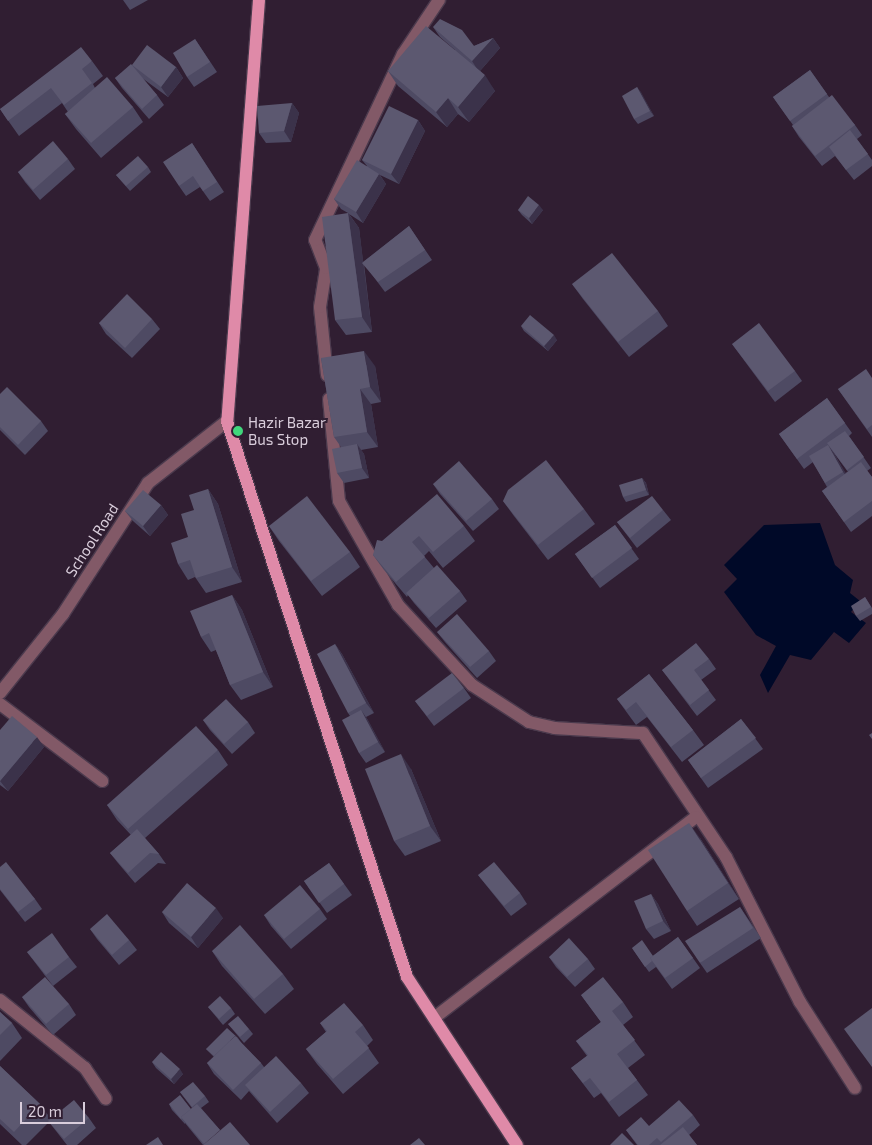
<!DOCTYPE html>
<html>
<head>
<meta charset="utf-8">
<style>
	body { margin:0 }
	#map { position:relative; width:872px; height:1145px; overflow:hidden; background:#301e32; font-family:"Exo 2",sans-serif }
	div>[style] { position:absolute }
	.water>* { inset:0; background:#000928 }
	.roads { filter:drop-shadow(1px 0 #4b3a4d) drop-shadow(-1px 0 #4b3a4d) drop-shadow(0 1px #4b3a4d) drop-shadow(0 -1px #4b3a4d) }
	.minor>* { height:12px; margin:-6px; padding:0 6px; transform-origin:6px; border-radius:6px; background:#825967 }
	.major>* { height:12px; margin:-6px; padding:0 6px; transform-origin:6px; border-radius:6px; background:#df8aa8 }
	.wall>* { inset:0; background:#4e4a63 }
	.shaded-wall>* { inset:0; background:#3b324a }
	.building>* { inset:0; background:#5c5870 }
	.dots>* { width:14px; height:14px; translate:-50% -50%; box-sizing:border-box; border:2px solid #301e32; border-radius:50% }
	span { translate:-50% -50%; white-space:nowrap; text-align:center; line-height:1.15; -webkit-text-stroke:4px #301e32; paint-order:stroke }
	.poi-label { font-size:15px; color:#d9cddb }
	.left { translate:0 -50%; text-align:left }
	.street-label { font-size:15px; color:#d9cddb }
	.scale { position:absolute; left:20px; top:1102px; width:65px; height:22px; box-sizing:border-box; border:2px solid #d9cddb; border-top:0; padding-left:6px; font-size:15px; line-height:18px; white-space:nowrap; color:#d9cddb; -webkit-text-stroke:4px #301e32; paint-order:stroke }
</style>
</head>
<body>
<div id="map">
	<div class="water">
		<div style="clip-path:polygon(820px 523px,835px 565px,853px 580px,850px 593px,860px 601px,851px 612px,866px 623px,849px 643px,834px 632px,811px 660px,790px 655px,768px 693px,760px 675px,776px 646px,756px 635px,724px 592px,737px 579px,724px 565px,764px 525px)"></div>
	</div>
	<div class="roads">
		<div class="minor">
			<div style="left:327px;top:375px;width:68px;rotate:-95.9deg"></div>
			<div style="left:320px;top:307px;width:39px;rotate:-81deg"></div>
			<div style="left:326px;top:268px;width:30px;rotate:-111deg"></div>
			<div style="left:315px;top:240px;width:206px;rotate:-64.7deg"></div>
			<div style="left:403px;top:54px;width:65px;rotate:-56.3deg"></div>
			<div style="left:329px;top:399px;width:102px;rotate:84.4deg"></div>
			<div style="left:339px;top:501px;width:120px;rotate:60.4deg"></div>
			<div style="left:398px;top:605px;width:109px;rotate:47.2deg"></div>
			<div style="left:472px;top:685px;width:68px;rotate:33deg"></div>
			<div style="left:529px;top:722px;width:27px;rotate:13deg"></div>
			<div style="left:555px;top:728px;width:88px;rotate:3.3deg"></div>
			<div style="left:643px;top:733px;width:149px;rotate:56.2deg"></div>
			<div style="left:726px;top:857px;width:163px;rotate:63deg"></div>
			<div style="left:800px;top:1002px;width:102px;rotate:57.4deg"></div>
			<div style="left:0;top:693px;width:101px;rotate:-51.4deg"></div>
			<div style="left:63px;top:614px;width:156px;rotate:-57deg"></div>
			<div style="left:148px;top:483px;width:100px;rotate:-38.1deg"></div>
			<div style="left:0;top:704px;width:128px;rotate:37deg"></div>
			<div style="left:0;top:1000px;width:109px;rotate:38.7deg"></div>
			<div style="left:85px;top:1068px;width:37px;rotate:56deg"></div>
			<div style="left:434px;top:1018px;width:330px;rotate:-37.5deg"></div>
		</div>
		<div class="major">
			<div style="left:259px;top:0;width:422px;rotate:94.3deg"></div>
			<div style="left:227px;top:421px;width:584px;rotate:72.06deg"></div>
			<div style="left:407px;top:977px;width:201px;rotate:56.8deg"></div>
		</div>
	</div>
	<div class="wall">
		<div style="clip-path:polygon(123px 0,148px 0,130px 10px)"></div>
		<div style="clip-path:polygon(433px 27px,474px 46px,493px 38px,500px 48px,480px 71px,495px 91px,469px 122px,458px 114px,447px 127px,398px 86px,388px 71px,455px 50px,440px 37px)"></div>
		<div style="clip-path:polygon(195px 39px,217px 72px,194px 87px,187px 77px)"></div>
		<div style="clip-path:polygon(92px 61px,103px 76px,93px 84px,95px 88px,133px 107px,143px 122px,101px 158px,76px 129px,65px 114px,68px 112px,62px 103px,19px 136px,0 109px)"></div>
		<div style="clip-path:polygon(132px 65px,176px 67px,183px 78px,168px 97px,142px 78px,157px 95px,164px 105px,149px 119px,122px 88px,115px 78px)"></div>
		<div style="clip-path:polygon(810px 70px,829px 97px,855px 125px,862px 135px,857px 139px,872px 160px,872px 166px,854px 180px,835px 156px,822px 166px,799px 137px,792px 126px,793px 125px,773px 97px)"></div>
		<div style="clip-path:polygon(637px 87px,654px 116px,638px 124px,634px 119px)"></div>
		<div style="clip-path:polygon(292px 103px,299px 113px,291px 142px,266px 143px,259px 133px)"></div>
		<div style="clip-path:polygon(418px 120px,425px 131px,399px 184px,380px 175px,386px 184px,363px 223px,349px 214px,359px 228px,363px 262px,409px 226px,432px 260px,385px 292px,364px 264px,372px 332px,346px 335px,335px 320px,348px 213px,341px 209px,334px 199px,367px 166px,362px 160px)"></div>
		<div style="clip-path:polygon(192px 143px,224px 192px,210px 201px,200px 187px,186px 196px,179px 186px)"></div>
		<div style="clip-path:polygon(68px 159px,75px 169px,40px 200px,25px 182px,18px 172px)"></div>
		<div style="clip-path:polygon(148px 167px,151px 172px,130px 191px,116px 175px)"></div>
		<div style="clip-path:polygon(518px 210px,543px 210px,532px 224px,522px 215px)"></div>
		<div style="clip-path:polygon(572px 284px,658px 311px,668px 326px,629px 357px,583px 299px)"></div>
		<div style="clip-path:polygon(152px 319px,160px 329px,132px 358px,106px 334px,99px 323px)"></div>
		<div style="clip-path:polygon(521px 326px,557px 340px,548px 351px,524px 331px)"></div>
		<div style="clip-path:polygon(732px 344px,795px 371px,802px 381px,775px 402px)"></div>
		<div style="clip-path:polygon(321px 358px,375px 366px,381px 402px,371px 404px,378px 447px,361px 450px,364px 454px,369px 478px,344px 483px,337px 473px,341px 447px,334px 437px)"></div>
		<div style="clip-path:polygon(872px 378px,872px 437px,838px 389px)"></div>
		<div style="clip-path:polygon(0 394px,41px 421px,48px 431px,25px 455px,0 430px)"></div>
		<div style="clip-path:polygon(evenodd,827px 398px,852px 433px,849px 436px,871px 468px,867px 471px,872px 477px,872px 516px,851px 532px,822px 491px,827px 487px,813px 462px,804px 469px,779px 434px,827px 398px,831px 449px,848px 472px,845px 473px,835px 455px,831px 449px)"></div>
		<div style="clip-path:polygon(642px 478px,646px 483px,649px 495px,626px 502px,623px 497px)"></div>
		<div style="clip-path:polygon(433px 484px,492px 499px,499px 509px,473px 531px,440px 494px)"></div>
		<div style="clip-path:polygon(208px 489px,218px 504px,242px 582px,206px 593px,195px 577px,188px 580px,178px 564px,188px 537px,194px 510px)"></div>
		<div style="clip-path:polygon(503px 501px,584px 509px,595px 524px,548px 560px,514px 516px)"></div>
		<div style="clip-path:polygon(161px 505px,168px 515px,150px 536px,133px 521px,125px 511px)"></div>
		<div style="clip-path:polygon(663px 510px,671px 520px,637px 548px,617px 522px)"></div>
		<div style="clip-path:polygon(615px 525px,639px 559px,600px 588px,575px 554px)"></div>
		<div style="clip-path:polygon(269px 526px,350px 552px,360px 567px,322px 596px,279px 541px)"></div>
		<div style="clip-path:polygon(464px 526px,475px 541px,443px 568px,429px 551px,424px 556px,434px 568px,460px 591px,467px 601px,436px 628px,414px 603px,408px 595px,407px 597px,384px 570px,373px 555px,382px 541px)"></div>
		<div style="clip-path:polygon(232px 595px,242px 610px,273px 687px,241px 700px,230px 685px,216px 650px,211px 652px,201px 637px)"></div>
		<div style="clip-path:polygon(865px 597px,872px 608px,872px 614px,860px 621px,856px 616px)"></div>
		<div style="clip-path:polygon(437px 632px,489px 651px,496px 661px,477px 678px,445px 642px)"></div>
		<div style="clip-path:polygon(335px 644px,342px 654px,374px 713px,366px 717px,385px 752px,366px 763px,359px 753px,350px 716px,348px 713px)"></div>
		<div style="clip-path:polygon(709px 659px,716px 669px,701px 680px,716px 700px,697px 716px,662px 670px)"></div>
		<div style="clip-path:polygon(649px 674px,693px 730px,704px 745px,682px 762px,647px 717px,636px 725px,617px 699px)"></div>
		<div style="clip-path:polygon(464px 688px,471px 698px,434px 726px,415px 701px)"></div>
		<div style="clip-path:polygon(741px 719px,763px 749px,708px 788px,688px 760px)"></div>
		<div style="clip-path:polygon(203px 720px,248px 722px,255px 733px,232px 754px,210px 730px)"></div>
		<div style="clip-path:polygon(0 730px,44px 747px,8px 791px,0 785px)"></div>
		<div style="clip-path:polygon(218px 750px,228px 765px,145px 838px,159px 854px,166px 864px,158px 863px,135px 883px,118px 863px,110px 853px,131px 835px,117px 820px,107px 805px)"></div>
		<div style="clip-path:polygon(411px 769px,441px 841px,405px 856px,394px 841px)"></div>
		<div style="clip-path:polygon(700px 838px,739px 899px,697px 926px,687px 911px)"></div>
		<div style="clip-path:polygon(329px 863px,352px 895px,327px 913px,304px 881px)"></div>
		<div style="clip-path:polygon(0 867px,35px 899px,42px 909px,25px 922px,0 890px)"></div>
		<div style="clip-path:polygon(478px 875px,520px 893px,527px 904px,511px 916px,486px 885px)"></div>
		<div style="clip-path:polygon(651px 894px,658px 904px,671px 931px,654px 939px,646px 929px)"></div>
		<div style="clip-path:polygon(740px 907px,761px 938px,707px 973px,700px 963px)"></div>
		<div style="clip-path:polygon(320px 909px,327px 919px,291px 949px,271px 926px,264px 915px)"></div>
		<div style="clip-path:polygon(162px 912px,223px 918px,198px 948px,169px 923px)"></div>
		<div style="clip-path:polygon(90px 929px,129px 940px,137px 950px,119px 965px,97px 939px)"></div>
		<div style="clip-path:polygon(678px 937px,700px 968px,672px 989px,656px 967px,649px 972px,632px 948px,653px 956px)"></div>
		<div style="clip-path:polygon(212px 951px,283px 974px,294px 989px,265px 1014px,222px 966px)"></div>
		<div style="clip-path:polygon(27px 952px,69px 957px,77px 967px,53px 986px)"></div>
		<div style="clip-path:polygon(549px 957px,588px 959px,595px 969px,575px 987px,556px 967px)"></div>
		<div style="clip-path:polygon(581px 995px,623px 1002px,633px 1017px,623px 1025px,645px 1055px,628px 1068px,648px 1095px,619px 1117px,601px 1093px,594px 1098px,571px 1068px,587px 1056px,576px 1041px,601px 1022px)"></div>
		<div style="clip-path:polygon(22px 997px,69px 1004px,76px 1015px,53px 1035px,29px 1007px)"></div>
		<div style="clip-path:polygon(208px 1007px,231px 1008px,235px 1014px,223px 1025px)"></div>
		<div style="clip-path:polygon(0 1012px,12px 1023px,22px 1038px,0 1061px)"></div>
		<div style="clip-path:polygon(320px 1023px,363px 1025px,373px 1040px,367px 1046px,379px 1063px,343px 1094px,317px 1064px,306px 1049px,326px 1032px)"></div>
		<div style="clip-path:polygon(228px 1024px,249px 1029px,253px 1034px,244px 1043px)"></div>
		<div style="clip-path:polygon(238px 1038px,242px 1044px,261px 1063px,264px 1067px,301px 1083px,309px 1093px,277px 1123px,249px 1091px,241px 1100px,214px 1074px,207px 1063px,214px 1057px,206px 1049px)"></div>
		<div style="clip-path:polygon(152px 1062px,183px 1074px,174px 1084px,156px 1068px)"></div>
		<div style="clip-path:polygon(0 1066px,40px 1104px,51px 1119px,89px 1118px,96px 1128px,77px 1145px,67px 1145px,56px 1131px,49px 1122px,26px 1145px,22px 1145px,0 1124px)"></div>
		<div style="clip-path:polygon(180px 1092px,205px 1096px,209px 1102px,201px 1108px,220px 1130px,203px 1145px,185px 1123px,185px 1124px,172px 1110px,169px 1104px,191px 1109px,192px 1108px)"></div>
		<div style="clip-path:polygon(693px 1115px,700px 1125px,689px 1135px,697px 1145px,637px 1145px,626px 1130px,649px 1126px)"></div>
	</div>
	<div class="shaded-wall">
		<div style="clip-path:polygon(493px 38px,500px 48px,479px 72px,472px 61px)"></div>
		<div style="clip-path:polygon(176px 67px,183px 78px,168px 97px,161px 87px)"></div>
		<div style="clip-path:polygon(485px 75px,495px 91px,469px 122px,458px 107px)"></div>
		<div style="clip-path:polygon(637px 87px,641px 92px,654px 116px,650px 111px)"></div>
		<div style="clip-path:polygon(448px 98px,458px 114px,447px 127px,436px 112px)"></div>
		<div style="clip-path:polygon(292px 103px,299px 113px,291px 142px,284px 131px)"></div>
		<div style="clip-path:polygon(418px 120px,425px 131px,399px 184px,391px 174px)"></div>
		<div style="clip-path:polygon(379px 174px,386px 184px,363px 223px,356px 212px)"></div>
		<div style="clip-path:polygon(539px 205px,543px 210px,532px 224px,529px 218px)"></div>
		<div style="clip-path:polygon(348px 213px,359px 228px,372px 332px,362px 317px)"></div>
		<div style="clip-path:polygon(554px 335px,557px 340px,548px 351px,544px 346px)"></div>
		<div style="clip-path:polygon(364px 351px,375px 366px,381px 402px,370px 387px)"></div>
		<div style="clip-path:polygon(360px 389px,371px 404px,378px 447px,367px 432px)"></div>
		<div style="clip-path:polygon(357px 444px,364px 454px,369px 478px,362px 468px)"></div>
		<div style="clip-path:polygon(828px 445px,835px 455px,851px 482px,843px 472px)"></div>
		<div style="clip-path:polygon(642px 478px,646px 483px,649px 495px,646px 490px)"></div>
		<div style="clip-path:polygon(208px 489px,218px 504px,242px 582px,232px 567px)"></div>
		<div style="clip-path:polygon(161px 505px,168px 515px,150px 536px,143px 526px)"></div>
		<div style="clip-path:polygon(232px 595px,242px 610px,273px 687px,263px 672px)"></div>
		<div style="clip-path:polygon(335px 644px,342px 654px,374px 713px,366px 703px)"></div>
		<div style="clip-path:polygon(361px 710px,368px 720px,385px 752px,378px 742px)"></div>
		<div style="clip-path:polygon(37px 737px,44px 747px,8px 791px,0 781px)"></div>
		<div style="clip-path:polygon(401px 754px,411px 769px,441px 841px,430px 826px)"></div>
		<div style="clip-path:polygon(689px 823px,700px 838px,739px 899px,728px 883px)"></div>
		<div style="clip-path:polygon(651px 894px,658px 904px,671px 931px,663px 921px)"></div>
		<div style="clip-path:polygon(216px 908px,223px 918px,198px 948px,191px 937px)"></div>
		<div style="clip-path:polygon(180px 1069px,183px 1074px,174px 1084px,171px 1079px)"></div>
	</div>
	<div class="building">
		<div style="clip-path:polygon(440px 19px,462px 30px,474px 46px,493px 38px,472px 61px,433px 27px)"></div>
		<div style="clip-path:polygon(426px 26px,485px 75px,458px 107px,448px 98px,436px 112px,388px 71px)"></div>
		<div style="clip-path:polygon(195px 39px,210px 62px,187px 77px,173px 53px)"></div>
		<div style="clip-path:polygon(147px 45px,176px 67px,161px 87px,132px 65px)"></div>
		<div style="clip-path:polygon(81px 47px,92px 61px,82px 69px,92px 83px,64px 105px,51px 88px,8px 121px,0 109px)"></div>
		<div style="clip-path:polygon(131px 64px,157px 95px,142px 109px,115px 78px)"></div>
		<div style="clip-path:polygon(810px 70px,827px 94px,790px 121px,773px 97px)"></div>
		<div style="clip-path:polygon(107px 77px,133px 107px,91px 143px,65px 114px)"></div>
		<div style="clip-path:polygon(637px 87px,650px 111px,634px 119px,622px 96px)"></div>
		<div style="clip-path:polygon(832px 95px,855px 125px,815px 156px,792px 126px)"></div>
		<div style="clip-path:polygon(292px 103px,284px 131px,259px 133px,257px 106px)"></div>
		<div style="clip-path:polygon(389px 106px,418px 120px,391px 174px,362px 160px)"></div>
		<div style="clip-path:polygon(850px 130px,868px 154px,846px 170px,829px 147px)"></div>
		<div style="clip-path:polygon(53px 141px,68px 159px,33px 190px,18px 172px)"></div>
		<div style="clip-path:polygon(192px 143px,217px 182px,203px 191px,193px 176px,179px 186px,163px 162px)"></div>
		<div style="clip-path:polygon(138px 156px,148px 167px,126px 186px,116px 175px)"></div>
		<div style="clip-path:polygon(357px 160px,379px 174px,356px 212px,334px 199px)"></div>
		<div style="clip-path:polygon(528px 196px,539px 205px,529px 218px,518px 210px)"></div>
		<div style="clip-path:polygon(348px 213px,362px 317px,335px 320px,322px 217px)"></div>
		<div style="clip-path:polygon(409px 226px,425px 250px,378px 282px,362px 263px)"></div>
		<div style="clip-path:polygon(612px 253px,658px 311px,618px 342px,572px 284px)"></div>
		<div style="clip-path:polygon(127px 294px,152px 319px,125px 348px,99px 323px)"></div>
		<div style="clip-path:polygon(530px 315px,554px 335px,544px 346px,521px 326px)"></div>
		<div style="clip-path:polygon(759px 323px,795px 371px,768px 391px,732px 344px)"></div>
		<div style="clip-path:polygon(364px 351px,370px 387px,360px 389px,367px 432px,334px 437px,321px 358px)"></div>
		<div style="clip-path:polygon(866px 369px,872px 378px,872px 425px,867px 429px,838px 389px)"></div>
		<div style="clip-path:polygon(7px 387px,41px 421px,18px 445px,0 427px,0 394px)"></div>
		<div style="clip-path:polygon(827px 398px,845px 423px,797px 459px,779px 434px)"></div>
		<div style="clip-path:polygon(845px 431px,864px 457px,847px 470px,827px 443px)"></div>
		<div style="clip-path:polygon(357px 444px,362px 468px,337px 473px,332px 449px)"></div>
		<div style="clip-path:polygon(828px 445px,843px 472px,825px 483px,809px 456px)"></div>
		<div style="clip-path:polygon(546px 460px,584px 509px,538px 545px,503px 501px,508px 490px)"></div>
		<div style="clip-path:polygon(459px 461px,492px 499px,466px 521px,433px 484px)"></div>
		<div style="clip-path:polygon(861px 462px,872px 477px,872px 501px,844px 522px,822px 491px)"></div>
		<div style="clip-path:polygon(642px 478px,646px 490px,623px 497px,619px 485px)"></div>
		<div style="clip-path:polygon(208px 489px,232px 567px,196px 578px,190px 560px,178px 564px,171px 543px,188px 537px,181px 514px,194px 510px,189px 495px)"></div>
		<div style="clip-path:polygon(143px 490px,161px 505px,143px 526px,125px 511px)"></div>
		<div style="clip-path:polygon(437px 494px,464px 526px,433px 552px,419px 536px,412px 542px,425px 557px,396px 582px,373px 555px,377px 540px,382px 541px)"></div>
		<div style="clip-path:polygon(307px 496px,350px 552px,311px 581px,269px 526px)"></div>
		<div style="clip-path:polygon(652px 496px,663px 510px,630px 538px,617px 522px)"></div>
		<div style="clip-path:polygon(615px 525px,632px 548px,592px 578px,575px 554px)"></div>
		<div style="clip-path:polygon(437px 565px,460px 591px,429px 618px,406px 593px)"></div>
		<div style="clip-path:polygon(232px 595px,263px 672px,230px 685px,209px 633px,201px 637px,190px 611px)"></div>
		<div style="clip-path:polygon(865px 597px,871px 607px,856px 616px,851px 606px)"></div>
		<div style="clip-path:polygon(457px 614px,489px 651px,470px 667px,437px 632px)"></div>
		<div style="clip-path:polygon(696px 643px,709px 659px,694px 670px,709px 690px,690px 705px,662px 670px)"></div>
		<div style="clip-path:polygon(335px 644px,366px 703px,348px 713px,317px 654px)"></div>
		<div style="clip-path:polygon(452px 673px,464px 688px,427px 716px,415px 701px)"></div>
		<div style="clip-path:polygon(649px 674px,693px 730px,671px 747px,636px 702px,626px 710px,617px 699px)"></div>
		<div style="clip-path:polygon(226px 699px,248px 722px,224px 744px,203px 720px)"></div>
		<div style="clip-path:polygon(361px 710px,378px 742px,359px 753px,342px 720px)"></div>
		<div style="clip-path:polygon(12px 716px,37px 737px,0 781px,0 730px)"></div>
		<div style="clip-path:polygon(741px 719px,756px 738px,701px 778px,688px 760px)"></div>
		<div style="clip-path:polygon(196px 726px,218px 750px,128px 829px,107px 805px)"></div>
		<div style="clip-path:polygon(872px 733px,872px 739px,869px 735px)"></div>
		<div style="clip-path:polygon(401px 754px,430px 826px,394px 841px,365px 769px)"></div>
		<div style="clip-path:polygon(689px 823px,728px 883px,687px 911px,648px 850px)"></div>
		<div style="clip-path:polygon(137px 829px,159px 854px,150px 853px,128px 873px,110px 853px)"></div>
		<div style="clip-path:polygon(6px 862px,35px 899px,18px 912px,0 889px,0 867px)"></div>
		<div style="clip-path:polygon(494px 862px,520px 893px,504px 906px,478px 875px)"></div>
		<div style="clip-path:polygon(329px 863px,344px 884px,319px 903px,304px 881px)"></div>
		<div style="clip-path:polygon(187px 883px,216px 908px,191px 937px,162px 912px)"></div>
		<div style="clip-path:polygon(300px 885px,320px 909px,284px 939px,264px 915px)"></div>
		<div style="clip-path:polygon(651px 894px,663px 921px,646px 929px,634px 901px)"></div>
		<div style="clip-path:polygon(740px 907px,753px 928px,700px 963px,685px 941px)"></div>
		<div style="clip-path:polygon(107px 914px,129px 940px,112px 955px,90px 929px)"></div>
		<div style="clip-path:polygon(240px 925px,283px 974px,254px 999px,212px 951px)"></div>
		<div style="clip-path:polygon(52px 933px,69px 957px,46px 975px,27px 952px)"></div>
		<div style="clip-path:polygon(678px 937px,693px 958px,665px 978px,650px 958px)"></div>
		<div style="clip-path:polygon(569px 938px,588px 959px,567px 977px,549px 957px)"></div>
		<div style="clip-path:polygon(642px 940px,653px 956px,650px 958px,652px 961px,645px 967px,632px 948px)"></div>
		<div style="clip-path:polygon(45px 977px,69px 1004px,46px 1024px,22px 997px)"></div>
		<div style="clip-path:polygon(603px 977px,623px 1002px,612px 1011px,635px 1040px,617px 1054px,637px 1080px,609px 1102px,590px 1078px,583px 1083px,571px 1068px,588px 1055px,576px 1041px,601px 1022px,581px 995px)"></div>
		<div style="clip-path:polygon(220px 996px,231px 1008px,219px 1019px,208px 1007px)"></div>
		<div style="clip-path:polygon(344px 1003px,363px 1025px,355px 1032px,369px 1048px,333px 1079px,306px 1049px,327px 1031px,320px 1023px)"></div>
		<div style="clip-path:polygon(872px 1008px,872px 1067px,844px 1029px)"></div>
		<div style="clip-path:polygon(0 1012px,12px 1023px,0 1035px)"></div>
		<div style="clip-path:polygon(238px 1016px,249px 1029px,240px 1037px,228px 1024px)"></div>
		<div style="clip-path:polygon(227px 1028px,238px 1038px,237px 1039px,235px 1036px,214px 1056px,206px 1049px)"></div>
		<div style="clip-path:polygon(235px 1036px,261px 1063px,233px 1090px,207px 1063px)"></div>
		<div style="clip-path:polygon(161px 1052px,180px 1069px,171px 1079px,152px 1062px)"></div>
		<div style="clip-path:polygon(276px 1056px,301px 1083px,270px 1112px,245px 1085px)"></div>
		<div style="clip-path:polygon(0 1066px,40px 1104px,14px 1132px,0 1119px)"></div>
		<div style="clip-path:polygon(193px 1082px,205px 1096px,192px 1107px,180px 1092px)"></div>
		<div style="clip-path:polygon(180px 1095px,191px 1109px,181px 1117px,182px 1118px,181px 1119px,169px 1104px)"></div>
		<div style="clip-path:polygon(74px 1100px,89px 1118px,64px 1139px,48px 1121px)"></div>
		<div style="clip-path:polygon(679px 1100px,693px 1115px,661px 1142px,657px 1138px,649px 1145px,638px 1145px,626px 1130px,641px 1117px,649px 1126px)"></div>
		<div style="clip-path:polygon(197px 1104px,220px 1130px,204px 1144px,181px 1117px)"></div>
		<div style="clip-path:polygon(230px 1122px,250px 1145px,203px 1145px)"></div>
		<div style="clip-path:polygon(683px 1127px,697px 1145px,660px 1145px)"></div>
		<div style="clip-path:polygon(622px 1133px,634px 1145px,610px 1145px)"></div>
		<div style="clip-path:polygon(158px 1137px,163px 1145px,146px 1145px)"></div>
		<div style="clip-path:polygon(419px 1138px,425px 1145px,410px 1145px)"></div>
	</div>
	<div class="dots">
		<div style="left:238px;top:431px;background:#40d77c"></div>
	</div>
	<div class="poi-label">
		<span class="left" style="left:248px;top:431px">Hazir Bazar<br>Bus Stop</span>
	</div>
	<div class="street-label">
		<span style="left:92px;top:540px;rotate:-57deg">School Road</span>
	</div>
	<div class="scale">20 m</div>
</div>
</body>
</html>
